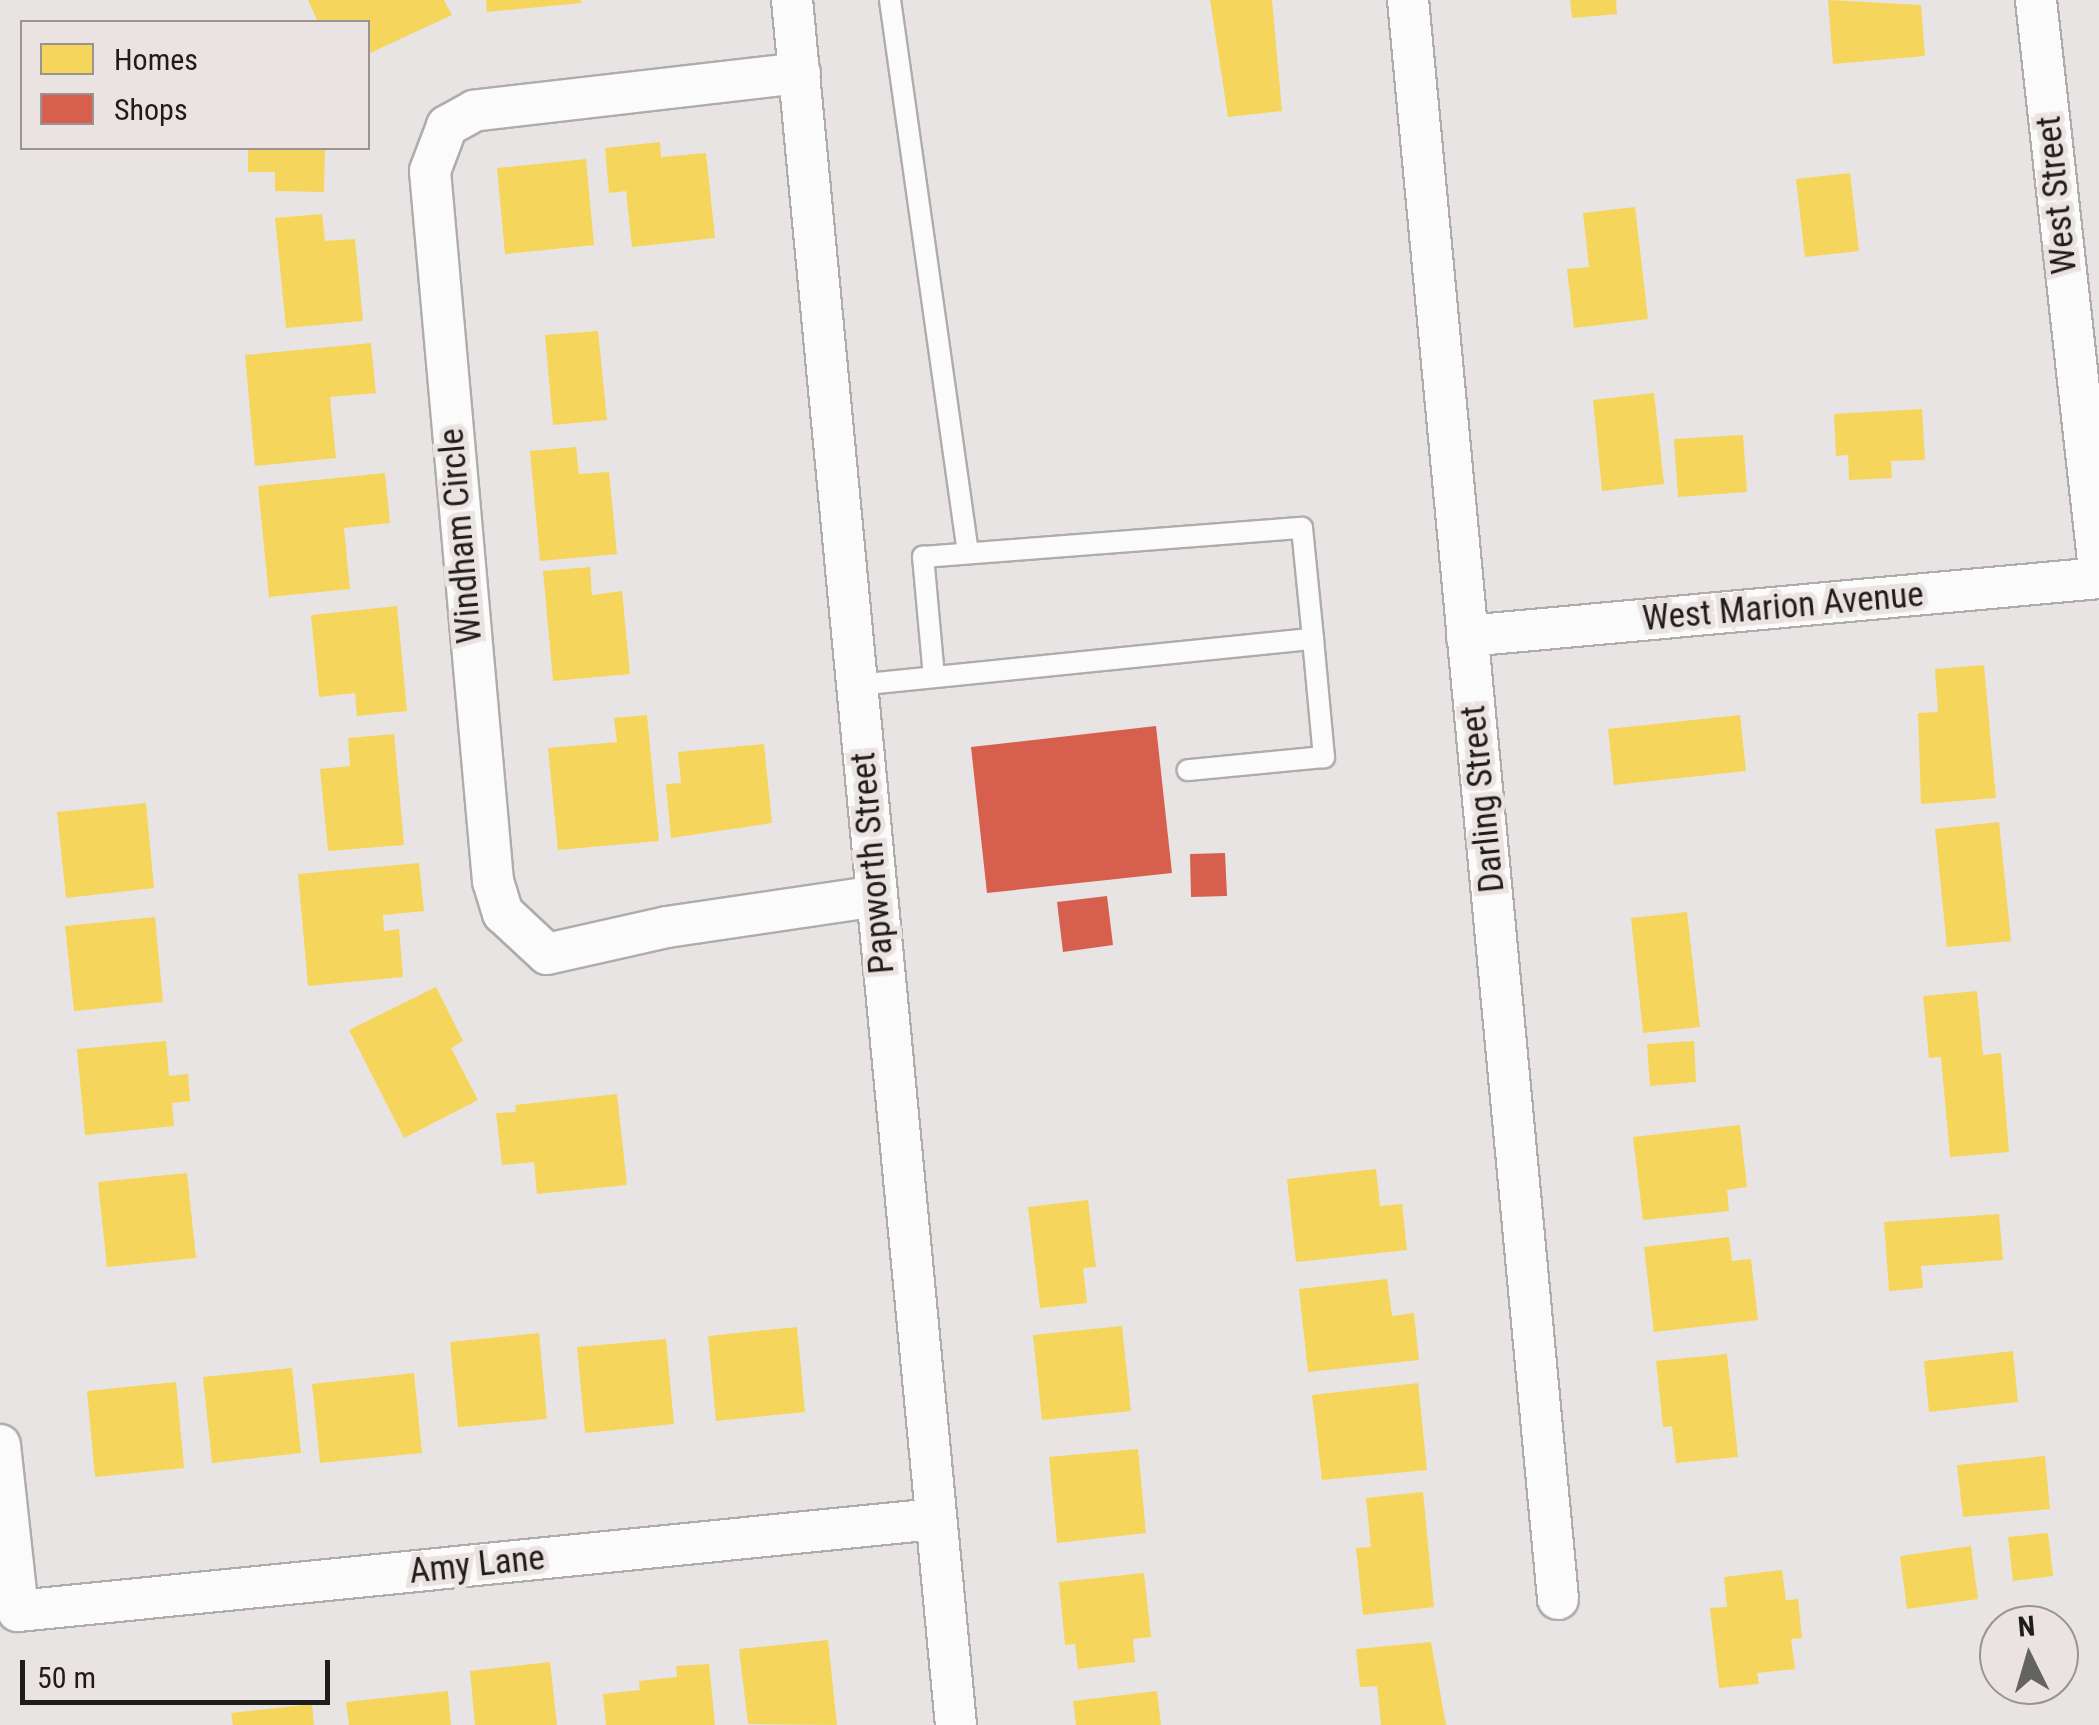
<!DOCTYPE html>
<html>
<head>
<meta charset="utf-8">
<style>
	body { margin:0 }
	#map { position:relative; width:2099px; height:1725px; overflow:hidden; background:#e8e4e3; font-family:"Roboto Condensed",sans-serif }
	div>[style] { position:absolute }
	.homes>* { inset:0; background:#f6d55c }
	.shops>* { inset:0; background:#d6604d }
	.roads { filter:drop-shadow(2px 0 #afacab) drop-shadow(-2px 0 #afacab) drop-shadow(0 2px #afacab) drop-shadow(0 -2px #afacab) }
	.lane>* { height:20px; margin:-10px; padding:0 10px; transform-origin:10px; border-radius:10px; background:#fcfbfb }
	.street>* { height:40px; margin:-20px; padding:0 20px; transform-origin:20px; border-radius:20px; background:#fcfbfb }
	span { translate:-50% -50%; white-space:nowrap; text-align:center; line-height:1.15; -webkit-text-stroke:10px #eae3e1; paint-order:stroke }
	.street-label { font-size:35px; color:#1f1d1c }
	.legend { position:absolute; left:20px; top:20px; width:350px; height:130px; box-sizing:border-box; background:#eae3e1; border:2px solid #999492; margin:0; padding:12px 18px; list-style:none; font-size:30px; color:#1f1d1c }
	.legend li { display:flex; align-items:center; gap:20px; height:50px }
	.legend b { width:50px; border:2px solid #999492 }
	.north { position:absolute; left:1979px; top:1605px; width:100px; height:100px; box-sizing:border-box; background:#eae3e1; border:2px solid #999492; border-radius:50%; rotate:355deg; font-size:28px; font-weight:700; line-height:40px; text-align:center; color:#1f1d1c }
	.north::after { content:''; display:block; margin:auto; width:35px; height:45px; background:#656362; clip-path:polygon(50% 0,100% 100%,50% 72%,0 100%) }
	.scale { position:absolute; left:20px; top:1660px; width:310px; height:45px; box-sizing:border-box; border:5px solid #1f1d1c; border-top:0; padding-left:12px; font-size:30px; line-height:35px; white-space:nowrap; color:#1f1d1c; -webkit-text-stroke:8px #eae3e1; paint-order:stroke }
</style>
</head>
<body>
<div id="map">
	<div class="homes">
		<div style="clip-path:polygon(308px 0,444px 0,452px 15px,368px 54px,368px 22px,318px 22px)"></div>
		<div style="clip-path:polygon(486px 0,581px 0,581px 3px,487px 12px)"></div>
		<div style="clip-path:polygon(1210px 0,1272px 0,1282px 111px,1228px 117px)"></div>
		<div style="clip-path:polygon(1570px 0,1616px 0,1617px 14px,1572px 18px)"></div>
		<div style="clip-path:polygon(1828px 0,1921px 5px,1925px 56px,1833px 64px)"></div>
		<div style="clip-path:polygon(660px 142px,661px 157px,706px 153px,715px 238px,632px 247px,626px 191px,609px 193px,605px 148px)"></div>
		<div style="clip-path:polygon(248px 148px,325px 148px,324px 192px,275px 191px,275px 172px,248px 172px)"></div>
		<div style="clip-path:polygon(586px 159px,594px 245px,505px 254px,497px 168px)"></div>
		<div style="clip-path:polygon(1850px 173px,1859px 251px,1805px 257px,1796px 179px)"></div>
		<div style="clip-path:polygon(1635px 207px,1648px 319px,1574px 328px,1567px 269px,1589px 267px,1583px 213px)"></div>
		<div style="clip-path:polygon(322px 214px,325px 241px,355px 239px,363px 321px,286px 328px,275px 218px)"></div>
		<div style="clip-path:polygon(598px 331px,607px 420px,553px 425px,545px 335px)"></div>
		<div style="clip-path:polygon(371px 343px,376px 393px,330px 397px,336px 458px,255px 466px,245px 355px)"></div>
		<div style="clip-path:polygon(1654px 393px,1664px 484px,1602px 491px,1593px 400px)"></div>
		<div style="clip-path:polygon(1922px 409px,1925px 460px,1891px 461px,1892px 478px,1849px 480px,1848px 455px,1836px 456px,1834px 414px)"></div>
		<div style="clip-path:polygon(1743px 435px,1747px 492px,1678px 497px,1674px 439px)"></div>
		<div style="clip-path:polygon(576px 447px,579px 474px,609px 472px,617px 554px,540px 561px,530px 451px)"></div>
		<div style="clip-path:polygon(385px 473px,390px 523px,344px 528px,350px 589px,269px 597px,258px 486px)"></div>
		<div style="clip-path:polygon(590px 567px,592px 595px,622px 591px,630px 674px,553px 681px,543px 571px)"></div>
		<div style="clip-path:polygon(397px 606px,407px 711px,357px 716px,355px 693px,319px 697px,311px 615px)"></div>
		<div style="clip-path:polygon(1984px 665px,1996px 798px,1921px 804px,1918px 713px,1938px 712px,1935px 669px)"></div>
		<div style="clip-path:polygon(647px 715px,659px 841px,558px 850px,548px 748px,617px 742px,614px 718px)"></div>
		<div style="clip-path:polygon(1740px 715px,1746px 771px,1614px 785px,1608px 729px)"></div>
		<div style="clip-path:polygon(394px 734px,404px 845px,328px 851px,320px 769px,350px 766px,348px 738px)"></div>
		<div style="clip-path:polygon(764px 744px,772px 823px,671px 838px,666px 784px,681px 783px,678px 752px)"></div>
		<div style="clip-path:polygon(146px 803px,154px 888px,66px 898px,57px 812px)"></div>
		<div style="clip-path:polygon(1999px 822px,2011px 941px,1947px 947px,1935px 829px)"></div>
		<div style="clip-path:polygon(419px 863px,424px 911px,383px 915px,384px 931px,399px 929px,403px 977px,308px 986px,298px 874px)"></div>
		<div style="clip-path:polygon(1687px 912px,1700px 1027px,1643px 1033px,1631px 918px)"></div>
		<div style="clip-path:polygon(155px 917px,163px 1002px,74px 1011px,65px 926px)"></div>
		<div style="clip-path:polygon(436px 987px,463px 1041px,451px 1048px,478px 1100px,404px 1138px,349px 1030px)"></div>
		<div style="clip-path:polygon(1977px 991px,1983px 1055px,2001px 1053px,2009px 1152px,1950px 1157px,1941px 1057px,1929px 1058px,1923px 996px)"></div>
		<div style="clip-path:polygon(166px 1041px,169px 1076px,188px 1074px,190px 1101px,172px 1103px,174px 1126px,85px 1135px,77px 1049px)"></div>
		<div style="clip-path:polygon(1694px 1041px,1696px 1082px,1650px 1086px,1647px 1044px)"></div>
		<div style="clip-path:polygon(617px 1094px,627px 1185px,537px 1194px,534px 1162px,502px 1165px,496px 1113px,516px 1112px,515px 1105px)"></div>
		<div style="clip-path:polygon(1740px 1125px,1747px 1187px,1727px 1190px,1729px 1211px,1643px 1220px,1633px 1137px)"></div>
		<div style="clip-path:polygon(1376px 1169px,1380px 1206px,1402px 1204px,1407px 1250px,1296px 1262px,1287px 1179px)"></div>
		<div style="clip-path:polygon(187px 1173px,196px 1258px,107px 1267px,98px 1182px)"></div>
		<div style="clip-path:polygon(1088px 1200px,1096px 1267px,1083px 1268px,1087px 1303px,1040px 1308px,1028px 1207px)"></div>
		<div style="clip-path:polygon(1999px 1214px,2003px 1260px,1921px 1266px,1923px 1288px,1889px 1291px,1884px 1222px)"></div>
		<div style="clip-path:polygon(1729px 1237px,1732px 1261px,1751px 1259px,1758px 1320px,1654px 1332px,1644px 1247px)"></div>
		<div style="clip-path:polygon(1387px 1279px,1392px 1316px,1414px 1313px,1419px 1360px,1308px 1372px,1299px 1289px)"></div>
		<div style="clip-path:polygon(1122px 1326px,1131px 1411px,1042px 1420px,1033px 1335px)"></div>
		<div style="clip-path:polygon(797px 1327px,805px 1412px,716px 1421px,708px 1336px)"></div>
		<div style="clip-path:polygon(539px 1333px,547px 1419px,458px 1427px,450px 1342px)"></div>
		<div style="clip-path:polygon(666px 1339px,674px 1424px,585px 1433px,577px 1347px)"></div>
		<div style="clip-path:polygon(2013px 1351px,2018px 1402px,1929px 1412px,1924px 1361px)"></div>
		<div style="clip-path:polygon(1727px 1354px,1738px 1457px,1676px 1463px,1672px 1426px,1663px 1427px,1656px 1361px)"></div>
		<div style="clip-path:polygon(292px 1368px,301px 1453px,212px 1463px,203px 1377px)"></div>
		<div style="clip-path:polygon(414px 1373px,422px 1453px,320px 1463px,312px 1384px)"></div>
		<div style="clip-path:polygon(176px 1382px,184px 1468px,95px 1477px,87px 1391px)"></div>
		<div style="clip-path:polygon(1418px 1383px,1427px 1470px,1322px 1480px,1312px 1395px)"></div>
		<div style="clip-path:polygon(1138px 1449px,1146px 1533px,1057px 1543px,1049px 1457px)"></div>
		<div style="clip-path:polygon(2045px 1456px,2050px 1509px,1963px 1517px,1957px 1465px)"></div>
		<div style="clip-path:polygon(1423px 1492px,1434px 1607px,1363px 1615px,1356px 1548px,1371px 1547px,1366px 1498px)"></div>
		<div style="clip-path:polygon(2048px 1533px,2053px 1576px,2013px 1581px,2008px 1537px)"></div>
		<div style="clip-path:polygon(1971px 1546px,1978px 1599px,1907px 1609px,1900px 1556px)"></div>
		<div style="clip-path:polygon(1782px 1570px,1786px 1600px,1798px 1599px,1802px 1638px,1791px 1639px,1795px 1669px,1757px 1673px,1759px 1684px,1719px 1688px,1710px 1608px,1727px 1607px,1724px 1577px)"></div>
		<div style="clip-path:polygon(1144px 1573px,1151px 1637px,1133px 1639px,1135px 1662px,1078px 1669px,1075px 1644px,1065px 1645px,1059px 1582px)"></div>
		<div style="clip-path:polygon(828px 1640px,837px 1725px,748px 1724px,739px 1649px)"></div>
		<div style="clip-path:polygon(1431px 1642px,1446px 1725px,1381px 1725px,1377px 1686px,1360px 1687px,1356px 1649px)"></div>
		<div style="clip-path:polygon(550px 1662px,557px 1725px,475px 1725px,470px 1671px)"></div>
		<div style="clip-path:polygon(709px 1664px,715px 1725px,606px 1725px,603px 1694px,640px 1690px,639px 1681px,677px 1677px,676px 1666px)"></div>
		<div style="clip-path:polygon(448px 1691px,451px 1725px,349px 1725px,346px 1702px)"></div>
		<div style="clip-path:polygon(1157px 1691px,1161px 1725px,1076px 1725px,1073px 1701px)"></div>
		<div style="clip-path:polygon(312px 1704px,314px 1725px,233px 1725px,231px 1713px)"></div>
	</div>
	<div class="shops">
		<div style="clip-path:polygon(1156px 726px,1172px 873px,987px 893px,971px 747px)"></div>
		<div style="clip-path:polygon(1225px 853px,1227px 896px,1191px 897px,1190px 854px)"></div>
		<div style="clip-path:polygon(1107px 896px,1113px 945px,1063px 952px,1057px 902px)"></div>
	</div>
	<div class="roads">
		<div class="lane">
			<div style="left:890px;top:0;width:558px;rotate:81.97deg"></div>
			<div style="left:934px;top:677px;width:121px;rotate:-95.2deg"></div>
			<div style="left:923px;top:557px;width:380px;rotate:-4.4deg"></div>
			<div style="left:1302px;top:528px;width:112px;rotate:84.3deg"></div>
			<div style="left:857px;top:685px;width:458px;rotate:-5.8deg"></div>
			<div style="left:1313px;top:639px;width:119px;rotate:84.7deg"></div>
			<div style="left:1324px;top:757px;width:137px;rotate:174.5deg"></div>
		</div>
		<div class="street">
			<div style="left:792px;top:0;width:1733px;rotate:84.57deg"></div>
			<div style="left:1408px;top:0;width:1606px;rotate:84.64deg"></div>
			<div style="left:2036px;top:0;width:573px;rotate:83.69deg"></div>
			<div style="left:800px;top:73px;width:328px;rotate:173.4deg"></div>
			<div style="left:474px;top:111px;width:31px;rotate:151deg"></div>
			<div style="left:447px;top:126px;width:48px;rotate:110.7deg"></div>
			<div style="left:430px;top:171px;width:713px;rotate:84.93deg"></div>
			<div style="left:493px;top:881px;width:34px;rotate:73deg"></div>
			<div style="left:503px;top:913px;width:60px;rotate:43deg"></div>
			<div style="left:547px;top:954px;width:123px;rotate:-12.7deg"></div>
			<div style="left:667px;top:927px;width:211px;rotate:-8.4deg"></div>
			<div style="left:1467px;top:636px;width:635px;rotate:-5.24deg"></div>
			<div style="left:0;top:1445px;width:167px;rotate:83.8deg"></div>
			<div style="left:18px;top:1611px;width:922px;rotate:-5.73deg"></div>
		</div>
	</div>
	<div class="street-label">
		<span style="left:2057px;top:195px;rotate:-96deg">West Street</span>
		<span style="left:461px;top:536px;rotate:-95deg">Windham Circle</span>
		<span style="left:1783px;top:607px;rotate:-5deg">West Marion Avenue</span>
		<span style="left:1483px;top:799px;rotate:-96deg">Darling Street</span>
		<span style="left:873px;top:863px;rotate:-95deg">Papworth Street</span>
		<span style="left:477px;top:1565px;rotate:-6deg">Amy Lane</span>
	</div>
	<ul class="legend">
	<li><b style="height:28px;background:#f6d55c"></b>Homes</li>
	<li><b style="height:28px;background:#d6604d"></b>Shops</li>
	</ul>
	<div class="north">N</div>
	<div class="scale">50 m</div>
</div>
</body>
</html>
